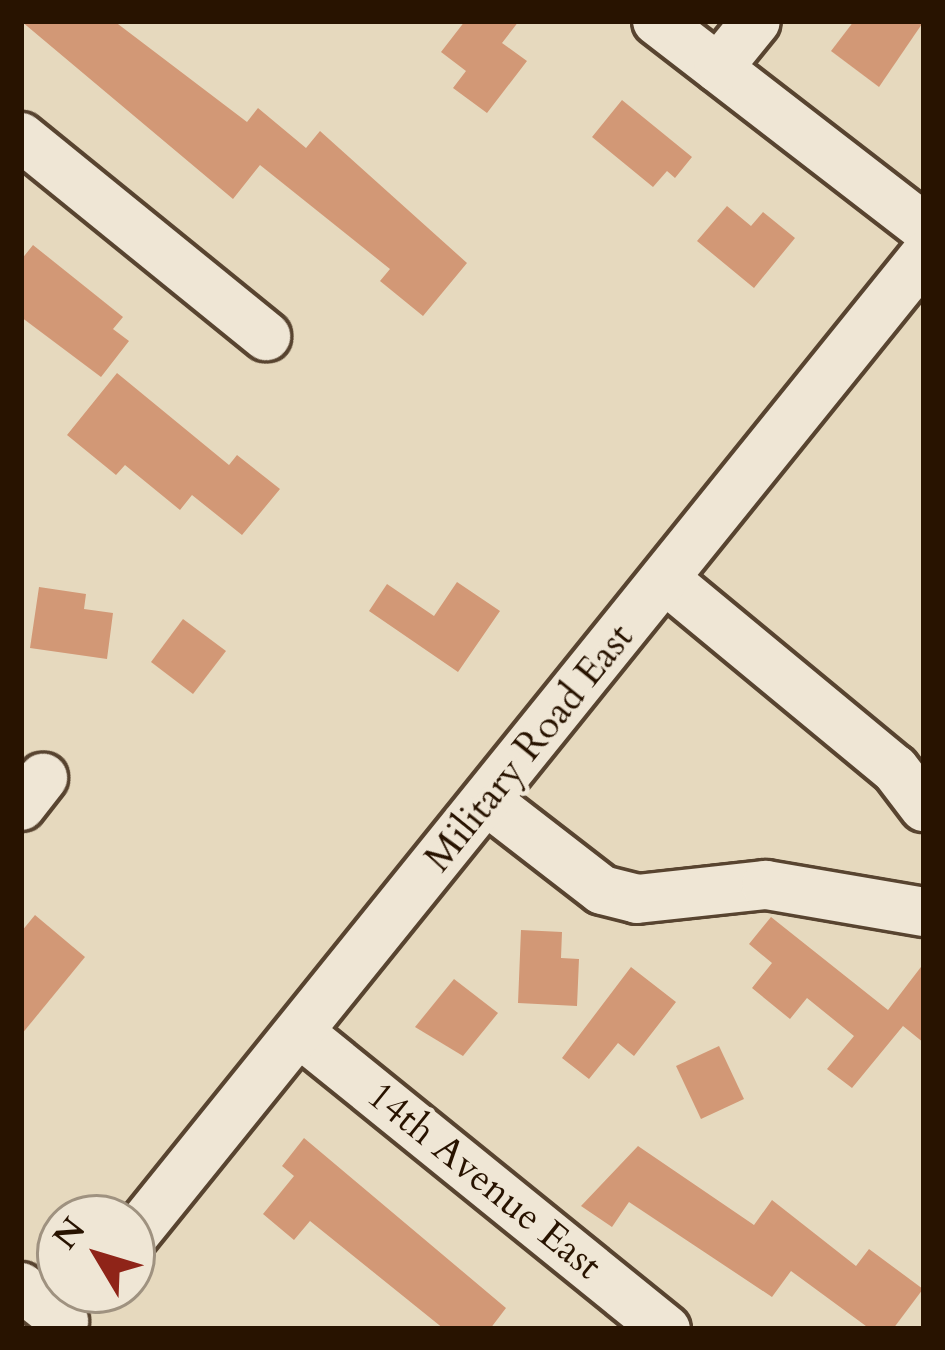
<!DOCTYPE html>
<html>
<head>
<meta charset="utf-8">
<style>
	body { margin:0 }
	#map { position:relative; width:945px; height:1350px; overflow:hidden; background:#e6d9be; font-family:Cardo,serif }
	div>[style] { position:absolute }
	.building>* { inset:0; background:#d29876 }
	.roads { filter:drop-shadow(3px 0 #584430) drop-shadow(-3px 0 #584430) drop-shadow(0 3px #584430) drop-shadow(0 -3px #584430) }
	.minor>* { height:48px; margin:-24px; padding:0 24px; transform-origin:24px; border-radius:24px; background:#efe6d5 }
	span { translate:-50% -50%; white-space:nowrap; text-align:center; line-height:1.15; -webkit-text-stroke:9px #efe6d5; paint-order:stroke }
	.street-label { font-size:39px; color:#281300 }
	.frame { position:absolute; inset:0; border:24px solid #281300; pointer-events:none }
	.north { position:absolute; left:36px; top:1194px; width:120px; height:120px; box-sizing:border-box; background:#efe6d5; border:3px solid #9f9280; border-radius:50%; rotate:308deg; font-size:33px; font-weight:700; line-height:48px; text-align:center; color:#281300 }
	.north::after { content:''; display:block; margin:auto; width:42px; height:54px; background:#8f2418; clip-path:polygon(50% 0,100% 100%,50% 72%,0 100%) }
</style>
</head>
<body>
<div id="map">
	<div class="building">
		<div style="clip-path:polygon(21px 21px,114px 21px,247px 122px,258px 108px,306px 148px,320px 131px,467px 263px,423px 316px,380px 281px,390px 269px,260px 165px,233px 199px)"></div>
		<div style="clip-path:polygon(465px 21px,519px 21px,502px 43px,527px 61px,487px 113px,453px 88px,466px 71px,441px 52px)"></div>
		<div style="clip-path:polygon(854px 21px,924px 21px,879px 87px,831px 51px)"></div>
		<div style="clip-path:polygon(622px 100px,692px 157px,675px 178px,667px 171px,653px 187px,592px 137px)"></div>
		<div style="clip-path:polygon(727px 206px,751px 226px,763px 212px,795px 238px,754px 288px,697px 241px)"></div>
		<div style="clip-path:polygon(33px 245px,123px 317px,113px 329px,129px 341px,101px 377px,21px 317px,21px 260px)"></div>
		<div style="clip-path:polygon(117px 373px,229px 465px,237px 455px,280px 489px,242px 535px,192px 495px,180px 510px,125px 465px,116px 475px,67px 435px)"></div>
		<div style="clip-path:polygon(457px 582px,500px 611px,458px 672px,369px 611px,387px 584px,434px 616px)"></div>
		<div style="clip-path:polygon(39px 587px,86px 594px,84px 609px,113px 613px,107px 659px,30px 648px)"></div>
		<div style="clip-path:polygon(183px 619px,226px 651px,193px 694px,151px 662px)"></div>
		<div style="clip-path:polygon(35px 915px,85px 957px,21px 1035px,21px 932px)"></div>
		<div style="clip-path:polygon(771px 917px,888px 1010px,924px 963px,924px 1043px,903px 1026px,852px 1088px,827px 1069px,854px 1036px,807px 998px,790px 1019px,752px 988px,772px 963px,749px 944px)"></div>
		<div style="clip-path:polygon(521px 930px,562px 932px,561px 958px,579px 959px,577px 1006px,518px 1003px)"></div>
		<div style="clip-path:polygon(631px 967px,676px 1002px,634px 1056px,618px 1043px,589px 1079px,562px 1058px)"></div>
		<div style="clip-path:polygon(454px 979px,498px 1013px,463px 1056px,415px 1027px)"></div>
		<div style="clip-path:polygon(719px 1046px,744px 1099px,701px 1119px,676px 1066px)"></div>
		<div style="clip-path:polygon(304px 1138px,506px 1308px,490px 1329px,444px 1329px,310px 1221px,294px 1240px,263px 1214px,294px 1176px,282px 1166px)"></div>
		<div style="clip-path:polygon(638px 1146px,754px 1225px,772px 1200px,856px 1266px,869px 1249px,923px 1289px,893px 1329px,870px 1329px,791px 1271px,772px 1297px,629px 1202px,612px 1227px,581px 1206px)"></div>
	</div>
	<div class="roads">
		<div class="minor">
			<div style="left:657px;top:21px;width:337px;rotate:37.7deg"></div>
			<div style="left:718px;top:68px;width:60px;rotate:-51deg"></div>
			<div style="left:21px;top:137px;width:316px;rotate:39.1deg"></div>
			<div style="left:665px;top:579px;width:298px;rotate:39.6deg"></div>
			<div style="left:895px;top:769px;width:48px;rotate:52.7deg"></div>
			<div style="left:487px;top:801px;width:145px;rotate:37.7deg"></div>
			<div style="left:602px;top:890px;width:36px;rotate:14deg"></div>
			<div style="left:637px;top:899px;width:130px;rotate:-6.2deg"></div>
			<div style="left:766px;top:885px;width:160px;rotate:9.7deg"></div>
			<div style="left:21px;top:806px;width:36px;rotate:-52deg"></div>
			<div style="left:300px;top:1033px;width:471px;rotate:39deg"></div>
			<div style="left:132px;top:1238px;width:1262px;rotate:-51.11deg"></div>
			<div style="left:21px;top:1287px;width:55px;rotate:38.3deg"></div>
		</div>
	</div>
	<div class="street-label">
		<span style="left:529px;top:748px;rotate:-51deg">Military Road East</span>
		<span style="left:484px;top:1181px;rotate:39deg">14th Avenue East</span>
	</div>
	<div class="frame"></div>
	<div class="north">N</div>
</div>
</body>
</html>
